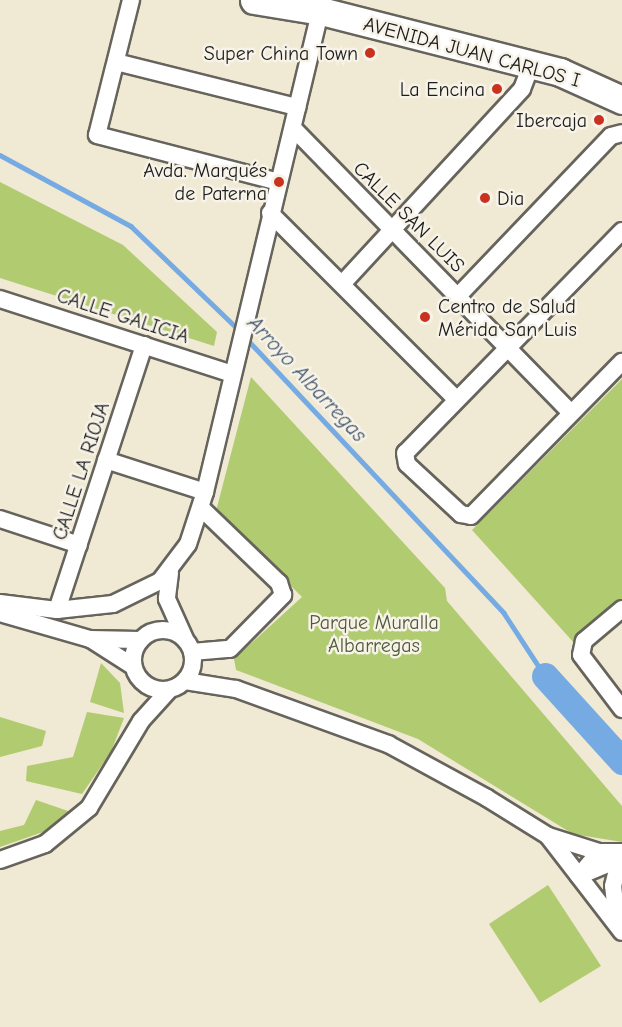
<!DOCTYPE html>
<html>
<head>
<meta charset="utf-8">
<style>
	body { margin:0 }
	#map { position:relative; width:622px; height:1027px; overflow:hidden; background:#f0e9d3; font-family:"Comic Neue",sans-serif }
	div>[style] { position:absolute }
	.green>* { inset:0; background:#b1cb71 }
	.stream>* { height:4.5px; margin:-2.25px; padding:0 2.25px; transform-origin:2.25px; border-radius:2.25px; background:#76aae3 }
	.river>* { height:27px; margin:-13.5px; padding:0 13.5px; transform-origin:13.5px; border-radius:13.5px; background:#76aae3 }
	.roads { filter:drop-shadow(2px 0 #66645c) drop-shadow(-2px 0 #66645c) drop-shadow(0 2px #66645c) drop-shadow(0 -2px #66645c) }
	.street>* { height:16px; margin:-8px; padding:0 8px; transform-origin:8px; border-radius:8px; background:#fff }
	.street>.ring { margin:-8px; padding:0; box-sizing:content-box; background:none; border:16px solid #fff; border-radius:50% }
	.primary>* { height:27px; margin:-13.5px; padding:0 13.5px; transform-origin:13.5px; border-radius:13.5px; background:#fff }
	.dots>* { width:16px; height:16px; translate:-50% -50%; box-sizing:border-box; border:3px solid #f7f3e8; border-radius:50% }
	span { translate:-50% -50%; white-space:nowrap; text-align:center; line-height:1.15; -webkit-text-stroke:5px #f7f3e8; paint-order:stroke }
	.street-label { font-size:20px; color:#1c1c1c }
	.poi-label { font-size:20px; color:#1c1c1c }
	.right { translate:-100% -50%; text-align:right }
	.left { translate:0 -50%; text-align:left }
	.park-label { font-size:20px; color:#50593a }
	.water-label { font-size:21px; color:#40556c; font-style:italic }
</style>
</head>
<body>
<div id="map">
	<div class="green">
		<div style="clip-path:polygon(0 182px,123px 245px,217px 332px,214px 346px,0 278px)"></div>
		<div style="clip-path:polygon(251px 377px,445px 588px,447px 601px,622px 806px,622px 842px,573px 834px,418px 739px,236px 670px,234px 659px,302px 597px,216px 511px)"></div>
		<div style="clip-path:polygon(622px 379px,622px 603px,575px 644px,472px 530px)"></div>
		<div style="clip-path:polygon(101px 663px,120px 683px,124px 713px,90px 702px)"></div>
		<div style="clip-path:polygon(87px 712px,124px 718px,111px 752px,82px 794px,26px 781px,27px 766px,73px 757px)"></div>
		<div style="clip-path:polygon(0 717px,46px 731px,42px 746px,0 757px)"></div>
		<div style="clip-path:polygon(36px 800px,71px 812px,43px 832px,0 847px,0 831px,24px 825px)"></div>
		<div style="clip-path:polygon(548px 885px,601px 966px,540px 1003px,489px 924px)"></div>
	</div>
	<div class="stream">
		<div style="left:0;top:155px;width:149px;rotate:28.5deg"></div>
		<div style="left:131px;top:226px;width:151px;rotate:43.9deg"></div>
		<div style="left:245px;top:337px;width:378px;rotate:46.8deg"></div>
		<div style="left:504px;top:613px;width:75px;rotate:56.9deg"></div>
	</div>
	<div class="river">
		<div style="left:545px;top:676px;width:115px;rotate:47.8deg"></div>
	</div>
	<div class="roads">
		<div class="street">
			<div style="left:131px;top:0;width:139px;rotate:104.1deg"></div>
			<div style="left:97px;top:135px;width:188px;rotate:14.5deg"></div>
			<div style="left:116px;top:62px;width:187px;rotate:14deg"></div>
			<div style="left:293px;top:128px;width:398px;rotate:45.7deg"></div>
			<div style="left:270px;top:213px;width:263px;rotate:45deg"></div>
			<div style="left:622px;top:231px;width:310px;rotate:134.3deg"></div>
			<div style="left:405px;top:453px;width:11px;rotate:80deg"></div>
			<div style="left:407px;top:464px;width:74px;rotate:42.8deg"></div>
			<div style="left:461px;top:514px;width:10px;rotate:11deg"></div>
			<div style="left:471px;top:516px;width:216px;rotate:-45.6deg"></div>
			<div style="left:343px;top:283px;width:264px;rotate:-47.3deg"></div>
			<div style="left:522px;top:89px;width:26px;rotate:-69deg"></div>
			<div style="left:458px;top:296px;width:221px;rotate:-46.3deg"></div>
			<div style="left:611px;top:136px;width:11px;rotate:-15deg"></div>
			<div style="left:0;top:299px;width:244px;rotate:17.9deg"></div>
			<div style="left:106px;top:460px;width:104px;rotate:17.9deg"></div>
			<div style="left:0;top:519px;width:83px;rotate:18.2deg"></div>
			<div style="left:170px;top:573px;width:26px;rotate:97deg"></div>
			<div style="left:167px;top:599px;width:44px;rotate:65.8deg"></div>
			<div style="left:0;top:603px;width:57px;rotate:7deg"></div>
			<div style="left:57px;top:610px;width:56px;rotate:-6.1deg"></div>
			<div style="left:113px;top:604px;width:52px;rotate:-26.1deg"></div>
			<div style="left:160px;top:581px;width:46px;rotate:-52.9deg"></div>
			<div style="left:188px;top:544px;width:55px;rotate:-71.9deg"></div>
			<div style="left:205px;top:492px;width:502px;rotate:-76.52deg"></div>
			<div style="left:622px;top:609px;width:50px;rotate:139.9deg"></div>
			<div style="left:584px;top:641px;width:14px;rotate:102deg"></div>
			<div style="left:581px;top:655px;width:68px;rotate:52.8deg"></div>
			<div style="left:57px;top:610px;width:279px;rotate:-71.8deg"></div>
			<div style="left:0;top:613px;width:94px;rotate:16.1deg"></div>
			<div style="left:90px;top:639px;width:49px;rotate:1.2deg"></div>
			<div class="ring" style="left:133px;top:630px;width:44px;height:44px"></div>
			<div style="left:92px;top:640px;width:46px;rotate:32.7deg"></div>
			<div style="left:192px;top:652px;width:38px;rotate:-5deg"></div>
			<div style="left:230px;top:649px;width:76px;rotate:-45.5deg"></div>
			<div style="left:283px;top:595px;width:13px;rotate:-108deg"></div>
			<div style="left:279px;top:583px;width:108px;rotate:-136.1deg"></div>
			<div style="left:185px;top:681px;width:52px;rotate:8.9deg"></div>
			<div style="left:236px;top:689px;width:162px;rotate:19.9deg"></div>
			<div style="left:388px;top:744px;width:113px;rotate:28.6deg"></div>
			<div style="left:487px;top:798px;width:72px;rotate:31.9deg"></div>
			<div style="left:548px;top:836px;width:121px;rotate:52.4deg"></div>
			<div style="left:548px;top:836px;width:53px;rotate:17.4deg"></div>
			<div style="left:0;top:860px;width:48px;rotate:-19.6deg"></div>
			<div style="left:45px;top:844px;width:57px;rotate:-39.3deg"></div>
			<div style="left:89px;top:808px;width:101px;rotate:-59.1deg"></div>
			<div style="left:141px;top:721px;width:42px;rotate:-47.9deg"></div>
			<div style="left:579px;top:876px;width:31px;rotate:-50deg"></div>
			<div style="left:599px;top:852px;width:23px"></div>
			<div style="left:579px;top:876px;width:47px;rotate:-22.7deg"></div>
			<div style="left:617px;top:923px;width:37px;rotate:-96deg"></div>
			<div style="left:613px;top:886px;width:25px;rotate:-76deg"></div>
		</div>
		<div class="primary">
			<div style="left:254px;top:0;width:68px;rotate:9.3deg"></div>
			<div style="left:321px;top:11px;width:247px;rotate:14.3deg"></div>
			<div style="left:560px;top:72px;width:68px;rotate:24.3deg"></div>
		</div>
	</div>
	<div class="dots">
		<div style="left:370px;top:53px;background:#c8321e"></div>
		<div style="left:497px;top:89px;background:#c8321e"></div>
		<div style="left:599px;top:120px;background:#c8321e"></div>
		<div style="left:279px;top:182px;background:#c8321e"></div>
		<div style="left:485px;top:198px;background:#c8321e"></div>
		<div style="left:425px;top:317px;background:#c8321e"></div>
	</div>
	<div class="street-label">
		<span style="left:472px;top:52px;rotate:15deg">AVENIDA JUAN CARLOS I</span>
		<span style="left:409px;top:217px;rotate:45deg">CALLE SAN LUIS</span>
		<span style="left:123px;top:316px;rotate:18deg">CALLE GALICIA</span>
		<span style="left:81px;top:471px;rotate:-72deg">CALLE LA RIOJA</span>
	</div>
	<div class="poi-label">
		<span class="right" style="left:358px;top:53px">Super China Town</span>
		<span class="right" style="left:485px;top:89px">La Encina</span>
		<span class="right" style="left:587px;top:120px">Ibercaja</span>
		<span class="right" style="left:267px;top:182px">Avda. Marqués<br>de Paterna</span>
		<span class="left" style="left:497px;top:198px">Dia</span>
		<span class="left" style="left:438px;top:318px">Centro de Salud<br>Mérida San Luis</span>
	</div>
	<div class="park-label">
		<span style="left:374px;top:634px">Parque Muralla<br>Albarregas</span>
	</div>
	<div class="water-label">
		<span style="left:307px;top:379px;rotate:47deg">Arroyo Albarregas</span>
	</div>
</div>
</body>
</html>
